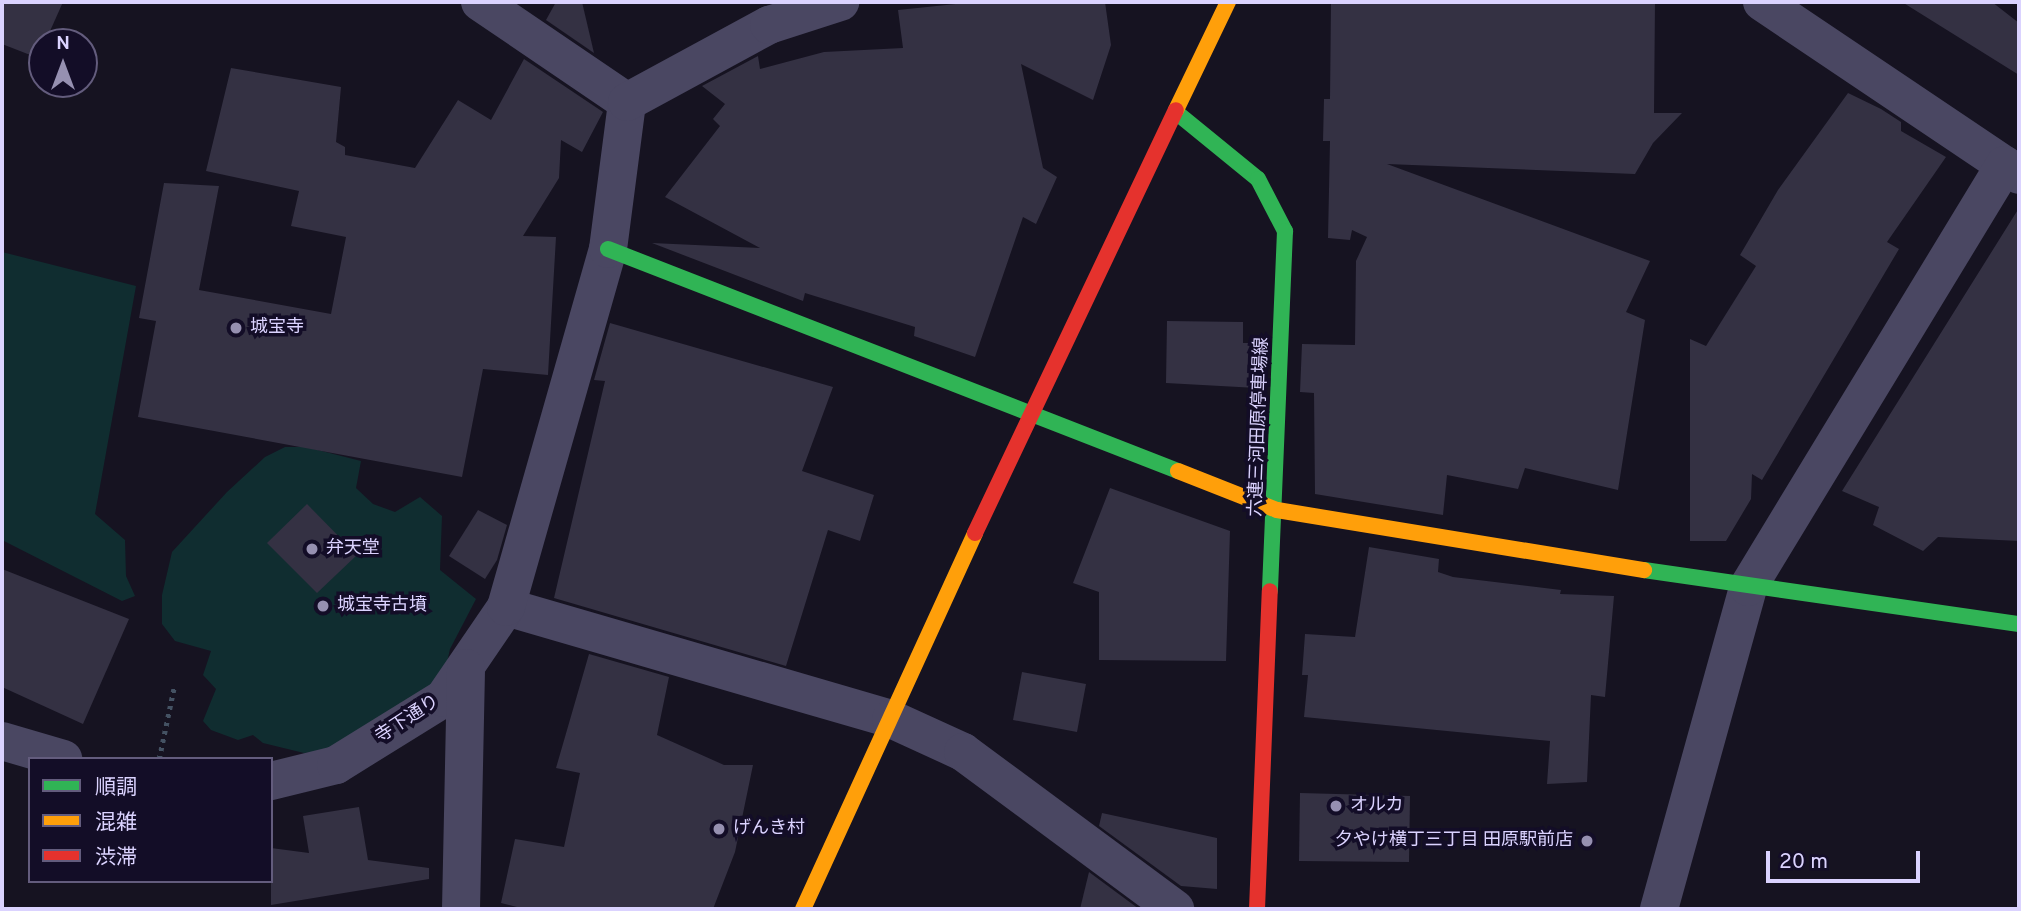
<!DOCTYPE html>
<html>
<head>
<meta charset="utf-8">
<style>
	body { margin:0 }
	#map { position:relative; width:2021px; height:911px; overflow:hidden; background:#161321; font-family:Overpass,"Noto Sans JP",sans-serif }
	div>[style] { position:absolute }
	.green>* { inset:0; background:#102d30 }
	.building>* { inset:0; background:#343143 }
	.path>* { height:4.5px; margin-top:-2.25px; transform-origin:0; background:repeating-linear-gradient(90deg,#445263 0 3.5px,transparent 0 8.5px) }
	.street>* { height:38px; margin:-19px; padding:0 19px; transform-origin:19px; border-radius:19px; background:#4a4762 }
	.fast>* { height:16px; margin:-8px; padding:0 8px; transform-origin:8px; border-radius:8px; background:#30b455 }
	.slow>* { height:16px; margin:-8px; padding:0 8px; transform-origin:8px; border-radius:8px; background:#ff9f0a }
	.jam>* { height:16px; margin:-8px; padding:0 8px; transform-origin:8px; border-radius:8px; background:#e5322d }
	.dots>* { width:19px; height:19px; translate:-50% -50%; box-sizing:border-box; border:4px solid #130d27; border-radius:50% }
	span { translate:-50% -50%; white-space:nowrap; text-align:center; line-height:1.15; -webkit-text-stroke:7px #130d27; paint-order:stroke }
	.poi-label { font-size:18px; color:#dbd3ff }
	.left { translate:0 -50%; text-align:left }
	.right { translate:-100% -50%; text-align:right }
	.street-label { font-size:18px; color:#dbd3ff }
	.frame { position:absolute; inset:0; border:4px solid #dbd3ff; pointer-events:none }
	.legend { position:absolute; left:28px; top:757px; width:245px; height:126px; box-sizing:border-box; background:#130d27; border:2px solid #635c7d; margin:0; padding:9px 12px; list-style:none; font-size:21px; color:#dbd3ff }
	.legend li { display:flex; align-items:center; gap:14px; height:35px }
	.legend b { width:35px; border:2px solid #635c7d }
	.north { position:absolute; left:28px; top:28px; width:70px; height:70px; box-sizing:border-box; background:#130d27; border:2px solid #635c7d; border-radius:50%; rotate:0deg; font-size:19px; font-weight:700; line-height:28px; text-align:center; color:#dbd3ff }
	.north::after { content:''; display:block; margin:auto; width:24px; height:32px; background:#9690b1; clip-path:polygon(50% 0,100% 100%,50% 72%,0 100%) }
	.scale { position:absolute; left:1766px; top:851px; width:154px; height:32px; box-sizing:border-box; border:4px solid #dbd3ff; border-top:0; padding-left:9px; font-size:21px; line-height:24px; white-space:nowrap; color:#dbd3ff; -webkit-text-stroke:5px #130d27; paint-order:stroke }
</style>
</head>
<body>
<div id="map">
	<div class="green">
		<div style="clip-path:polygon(2px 252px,136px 286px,95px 514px,125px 540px,126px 576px,135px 596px,122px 601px,2px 540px)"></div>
		<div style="clip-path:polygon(285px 447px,306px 447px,361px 461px,356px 488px,373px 504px,395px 512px,420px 497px,442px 516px,440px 570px,476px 599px,450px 649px,444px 676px,355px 736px,323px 751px,304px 753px,263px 743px,253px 735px,238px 740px,211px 730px,203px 721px,216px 689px,203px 675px,211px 651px,175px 641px,162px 624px,162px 595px,172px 552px,227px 492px,265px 457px)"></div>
	</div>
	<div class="building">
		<div style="clip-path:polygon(2px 2px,63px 2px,38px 58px,2px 44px)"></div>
		<div style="clip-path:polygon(556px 2px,582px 2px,594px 53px,546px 20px)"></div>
		<div style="clip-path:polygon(975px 2px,1105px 2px,1111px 45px,1093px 100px,1021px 64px,1043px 168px,1057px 177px,1036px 224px,1023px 217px,975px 357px,914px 336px,915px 327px,805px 293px,803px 301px,652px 243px,760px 248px,665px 197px,720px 126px,713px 119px,725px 104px,702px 86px,758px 56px,760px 69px,824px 52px,903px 48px,898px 10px)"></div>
		<div style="clip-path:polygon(1331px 2px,1655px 2px,1654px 113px,1682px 113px,1653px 143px,1635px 174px,1387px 164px,1650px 261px,1626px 312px,1645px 320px,1618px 490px,1525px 468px,1518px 489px,1447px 475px,1443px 515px,1315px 494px,1314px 393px,1300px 392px,1302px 344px,1355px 345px,1356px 261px,1367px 237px,1352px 230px,1350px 240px,1328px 238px,1330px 141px,1323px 141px,1324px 99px,1330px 99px)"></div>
		<div style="clip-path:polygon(1902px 2px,1992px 2px,2019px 23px,2019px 75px)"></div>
		<div style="clip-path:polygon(524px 59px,603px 112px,582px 152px,561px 140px,559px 178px,523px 236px,556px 237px,548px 375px,483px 369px,462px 477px,138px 417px,156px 321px,139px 318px,164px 183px,219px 186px,199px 290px,331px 314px,346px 237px,291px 226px,299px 191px,206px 171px,231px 68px,341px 87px,336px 142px,345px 147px,345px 155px,415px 168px,458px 100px,491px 120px)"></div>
		<div style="clip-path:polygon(1848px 93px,1881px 109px,1901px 122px,1901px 131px,1946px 157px,1887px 242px,1899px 249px,1762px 480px,1752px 474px,1751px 499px,1726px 541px,1690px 541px,1690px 339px,1706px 346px,1756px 266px,1740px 255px,1778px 190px)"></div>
		<div style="clip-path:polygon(2019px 208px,2019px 541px,1938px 537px,1923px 551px,1873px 525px,1879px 507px,1842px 491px)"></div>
		<div style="clip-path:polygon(1167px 321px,1243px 322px,1243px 343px,1258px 343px,1257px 388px,1166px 383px)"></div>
		<div style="clip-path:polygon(610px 323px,833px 387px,802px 471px,874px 495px,860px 541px,828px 530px,786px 666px,554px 598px,605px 381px,594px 380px)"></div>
		<div style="clip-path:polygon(1110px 488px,1230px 531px,1226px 661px,1099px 660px,1099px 592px,1073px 583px)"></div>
		<div style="clip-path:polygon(307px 504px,357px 555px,317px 593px,267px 543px)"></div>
		<div style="clip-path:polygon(478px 510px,507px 525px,497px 560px,485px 579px,449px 556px)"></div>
		<div style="clip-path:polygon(1369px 547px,1439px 559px,1438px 572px,1453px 577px,1561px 590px,1560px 594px,1614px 596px,1605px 697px,1591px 695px,1587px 782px,1547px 784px,1550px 741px,1304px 717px,1308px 675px,1302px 675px,1305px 634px,1355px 637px)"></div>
		<div style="clip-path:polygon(2px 569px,129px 619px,83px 724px,2px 687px)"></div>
		<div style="clip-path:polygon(589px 654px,669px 677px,657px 735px,724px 765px,753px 765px,735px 852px,713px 909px,525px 909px,501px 903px,515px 839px,564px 847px,580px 773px,556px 768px)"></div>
		<div style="clip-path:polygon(1022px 672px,1086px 684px,1077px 732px,1013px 720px)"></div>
		<div style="clip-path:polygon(1300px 793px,1410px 796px,1409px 862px,1299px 861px)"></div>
		<div style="clip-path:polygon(359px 807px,368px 860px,429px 868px,429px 879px,271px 905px,271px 848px,309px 853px,303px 816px)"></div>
		<div style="clip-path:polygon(1102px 813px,1217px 838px,1217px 889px,1181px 886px,1099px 826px)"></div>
		<div style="clip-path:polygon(1089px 872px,1139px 909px,1080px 909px)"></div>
	</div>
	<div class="path">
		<div style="left:159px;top:759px;width:74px;rotate:-78.2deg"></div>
	</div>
	<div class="street">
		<div style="left:480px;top:2px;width:178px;rotate:34.2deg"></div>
		<div style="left:1762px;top:2px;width:310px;rotate:33.9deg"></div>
		<div style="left:506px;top:607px;width:401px;rotate:16.2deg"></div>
		<div style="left:891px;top:719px;width:79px;rotate:24.6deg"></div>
		<div style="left:963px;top:752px;width:264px;rotate:36.5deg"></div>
		<div style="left:2px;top:741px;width:64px;rotate:16.4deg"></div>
		<div style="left:271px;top:781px;width:67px;rotate:-13.8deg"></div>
		<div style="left:336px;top:765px;width:127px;rotate:-31.8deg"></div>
		<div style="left:444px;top:698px;width:110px;rotate:-55.7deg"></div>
		<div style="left:506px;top:607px;width:372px;rotate:-74.1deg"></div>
		<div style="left:608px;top:249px;width:148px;rotate:-82.6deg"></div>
		<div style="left:627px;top:102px;width:162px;rotate:-28.5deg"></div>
		<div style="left:769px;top:25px;width:75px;rotate:-17.9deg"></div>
		<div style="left:461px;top:909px;width:241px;rotate:-88.8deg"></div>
		<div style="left:1659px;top:909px;width:334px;rotate:-74.5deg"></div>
		<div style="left:1748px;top:587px;width:494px;rotate:-58.7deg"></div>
	</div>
	<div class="fast">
		<div style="left:1177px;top:113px;width:104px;rotate:39.2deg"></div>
		<div style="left:1258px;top:179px;width:59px;rotate:62.6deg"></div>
		<div style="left:1285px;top:231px;width:360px;rotate:92.4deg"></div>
		<div style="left:608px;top:249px;width:612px;rotate:21.28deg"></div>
		<div style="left:1644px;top:570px;width:379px;rotate:8.2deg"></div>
	</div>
	<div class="slow">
		<div style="left:1176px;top:110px;width:120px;rotate:-64.3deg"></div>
		<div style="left:1178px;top:471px;width:106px;rotate:21.5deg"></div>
		<div style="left:1277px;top:510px;width:372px;rotate:9.3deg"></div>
		<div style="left:803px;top:909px;width:413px;rotate:-65.4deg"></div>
	</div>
	<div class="jam">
		<div style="left:975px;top:533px;width:468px;rotate:-64.6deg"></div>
		<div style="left:1257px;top:909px;width:318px;rotate:-87.7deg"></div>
	</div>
	<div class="dots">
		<div style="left:236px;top:328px;background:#9690b1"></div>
		<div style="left:312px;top:549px;background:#9690b1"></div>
		<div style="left:323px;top:606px;background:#9690b1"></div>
		<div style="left:1336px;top:806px;background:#9690b1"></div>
		<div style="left:719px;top:829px;background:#9690b1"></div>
		<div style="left:1587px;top:841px;background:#9690b1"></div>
	</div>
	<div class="poi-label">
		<span class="left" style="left:250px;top:328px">城宝寺</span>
		<span class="left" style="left:326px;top:549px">弁天堂</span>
		<span class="left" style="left:337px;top:606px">城宝寺古墳</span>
		<span class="left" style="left:1350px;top:806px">オルカ</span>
		<span class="left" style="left:733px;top:829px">げんき村</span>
		<span class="right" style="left:1573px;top:841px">夕やけ横丁三丁目 田原駅前店</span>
	</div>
	<div class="street-label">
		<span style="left:1260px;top:427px;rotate:-88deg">六連三河田原停車場線</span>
		<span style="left:408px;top:720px;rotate:-33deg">寺下通り</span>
	</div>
	<div class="frame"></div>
	<ul class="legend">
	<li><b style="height:9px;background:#30b455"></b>順調</li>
	<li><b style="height:9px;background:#ff9f0a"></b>混雑</li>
	<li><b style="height:9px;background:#e5322d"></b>渋滞</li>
	</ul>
	<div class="north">N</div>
	<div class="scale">20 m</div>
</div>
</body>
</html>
